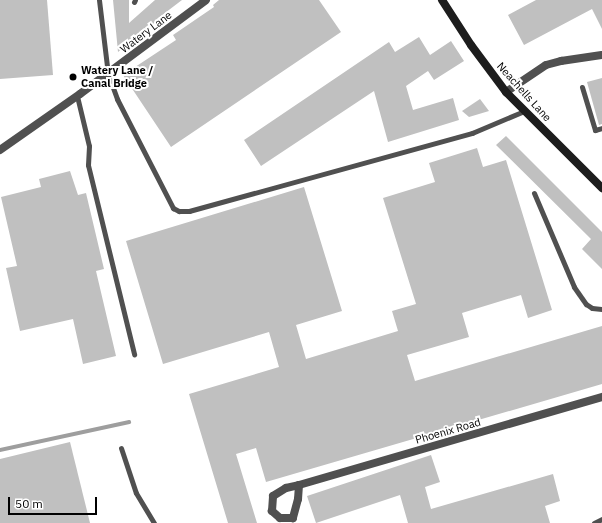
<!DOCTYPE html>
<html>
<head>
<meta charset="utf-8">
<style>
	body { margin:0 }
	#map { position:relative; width:602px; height:523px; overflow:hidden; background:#fff; font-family:"IBM Plex Sans",sans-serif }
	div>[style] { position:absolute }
	.stream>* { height:3.5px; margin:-1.75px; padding:0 1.75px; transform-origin:1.75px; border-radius:1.75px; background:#9e9e9e }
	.building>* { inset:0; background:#c0c0c0 }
	.lane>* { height:5px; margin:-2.5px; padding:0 2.5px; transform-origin:2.5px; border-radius:2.5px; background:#505050 }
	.street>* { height:8px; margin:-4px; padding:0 4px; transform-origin:4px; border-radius:4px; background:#505050 }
	.secondary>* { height:8px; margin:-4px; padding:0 4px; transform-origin:4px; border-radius:4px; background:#1d1d1d }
	.dots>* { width:11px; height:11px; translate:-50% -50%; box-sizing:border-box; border:2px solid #fff; border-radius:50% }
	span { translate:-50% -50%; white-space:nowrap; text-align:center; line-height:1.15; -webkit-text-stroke:4px #fff; paint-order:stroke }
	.street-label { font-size:11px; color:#000 }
	.poi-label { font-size:11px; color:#000; font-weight:700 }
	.left { translate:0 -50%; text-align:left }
	.scale { position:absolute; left:8px; top:497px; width:89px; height:18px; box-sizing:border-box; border:2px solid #000; border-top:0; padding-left:5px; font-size:12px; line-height:14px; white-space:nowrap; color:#000; -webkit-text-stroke:3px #fff; paint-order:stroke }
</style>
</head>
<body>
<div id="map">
	<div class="stream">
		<div style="left:0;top:450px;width:132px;rotate:-12.2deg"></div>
	</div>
	<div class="building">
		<div style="clip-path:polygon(0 0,47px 0,53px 75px,0 79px)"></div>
		<div style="clip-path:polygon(113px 0,129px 0,129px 23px,155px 0,182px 0,157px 19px,158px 20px,118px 52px)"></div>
		<div style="clip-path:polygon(219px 0,319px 0,341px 32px,171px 147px,123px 75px,176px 40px,173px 35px,214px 7px,213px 5px)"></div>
		<div style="clip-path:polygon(536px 0,602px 0,602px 29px,592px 9px,524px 45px,508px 15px)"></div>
		<div style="clip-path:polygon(419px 37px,430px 55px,451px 41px,464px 61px,434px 80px,428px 71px,406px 86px,413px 110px,453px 98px,459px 120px,388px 142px,374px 91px,261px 166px,244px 140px,389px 42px,395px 52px)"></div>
		<div style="clip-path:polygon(602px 78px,602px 124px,599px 125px,587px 82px)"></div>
		<div style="clip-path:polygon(480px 99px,489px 111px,469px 117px,462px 111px)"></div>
		<div style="clip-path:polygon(506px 136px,602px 232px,602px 269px,582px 249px,591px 239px,496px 145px)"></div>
		<div style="clip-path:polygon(477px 148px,483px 167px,506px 160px,552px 310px,528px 318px,521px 295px,462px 313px,469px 337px,407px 355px,415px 381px,602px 326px,602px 384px,266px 482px,256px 448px,236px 454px,257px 523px,228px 523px,189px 394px,279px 367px,269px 332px,163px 364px,126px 241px,304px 187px,342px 311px,296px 325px,306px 359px,398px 331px,392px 311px,416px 304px,383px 198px,435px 182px,429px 163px)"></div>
		<div style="clip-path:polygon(70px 171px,78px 195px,86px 193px,104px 269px,96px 271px,116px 356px,83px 364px,73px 319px,20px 331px,6px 268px,17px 266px,1px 197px,41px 187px,39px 179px)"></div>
		<div style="clip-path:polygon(70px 442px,90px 523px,0 523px,0 459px)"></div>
		<div style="clip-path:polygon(431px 455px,440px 482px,425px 487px,431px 509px,553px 474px,560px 501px,545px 506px,550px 523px,408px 523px,400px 495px,316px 523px,307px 496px)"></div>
	</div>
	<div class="lane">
		<div style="left:99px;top:0;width:75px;rotate:83.1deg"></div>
		<div style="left:108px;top:74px;width:27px;rotate:70deg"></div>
		<div style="left:117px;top:99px;width:123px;rotate:62.8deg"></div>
		<div style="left:173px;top:208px;width:7px;rotate:27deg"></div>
		<div style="left:179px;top:211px;width:10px"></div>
		<div style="left:189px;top:211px;width:294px;rotate:-15.4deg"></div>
		<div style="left:472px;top:133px;width:56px;rotate:-22.9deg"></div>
		<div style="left:134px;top:2px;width:2px;rotate:-63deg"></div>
		<div style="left:582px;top:87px;width:45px;rotate:73.2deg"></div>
		<div style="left:595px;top:130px;width:7px;rotate:-16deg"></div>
		<div style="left:77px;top:96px;width:51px;rotate:76.5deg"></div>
		<div style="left:89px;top:146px;width:19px;rotate:93deg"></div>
		<div style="left:88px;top:165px;width:195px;rotate:76.3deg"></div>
		<div style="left:534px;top:193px;width:102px;rotate:66.9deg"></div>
		<div style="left:574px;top:287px;width:21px;rotate:55deg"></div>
		<div style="left:586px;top:304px;width:7px;rotate:34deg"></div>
		<div style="left:592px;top:308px;width:10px;rotate:6deg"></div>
		<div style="left:121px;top:448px;width:47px;rotate:71.6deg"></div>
		<div style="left:136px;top:493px;width:35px;rotate:59deg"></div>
		<div style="left:594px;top:523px;width:9px;rotate:-27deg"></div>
	</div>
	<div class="street">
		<div style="left:506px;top:92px;width:48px;rotate:-34deg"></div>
		<div style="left:546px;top:65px;width:16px;rotate:-15deg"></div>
		<div style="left:561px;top:61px;width:41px;rotate:-8.3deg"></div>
		<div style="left:0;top:150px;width:98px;rotate:-35deg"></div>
		<div style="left:80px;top:94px;width:157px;rotate:-36.7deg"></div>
		<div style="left:299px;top:485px;width:316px;rotate:-16.2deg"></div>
		<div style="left:299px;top:485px;width:14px;rotate:94deg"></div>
		<div style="left:298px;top:499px;width:20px;rotate:105deg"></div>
		<div style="left:293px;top:518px;width:13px;rotate:180deg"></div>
		<div style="left:280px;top:518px;width:11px;rotate:-139deg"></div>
		<div style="left:272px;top:511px;width:15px;rotate:-86deg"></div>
		<div style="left:273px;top:496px;width:15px;rotate:-32deg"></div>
		<div style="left:286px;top:488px;width:13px;rotate:-13deg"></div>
	</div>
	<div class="secondary">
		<div style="left:442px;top:0;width:54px;rotate:57.2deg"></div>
		<div style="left:471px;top:45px;width:59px;rotate:53.3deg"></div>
		<div style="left:506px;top:92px;width:136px;rotate:45deg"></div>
	</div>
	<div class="dots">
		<div style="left:73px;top:77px;background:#000"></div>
	</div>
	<div class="street-label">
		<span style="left:146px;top:32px;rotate:-37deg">Watery Lane</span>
		<span style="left:524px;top:92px;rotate:48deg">Neachells Lane</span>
		<span style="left:448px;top:431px;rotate:-16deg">Phoenix Road</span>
	</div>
	<div class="poi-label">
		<span class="left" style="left:81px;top:77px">Watery Lane /<br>Canal Bridge</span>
	</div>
	<div class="scale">50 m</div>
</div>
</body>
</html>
